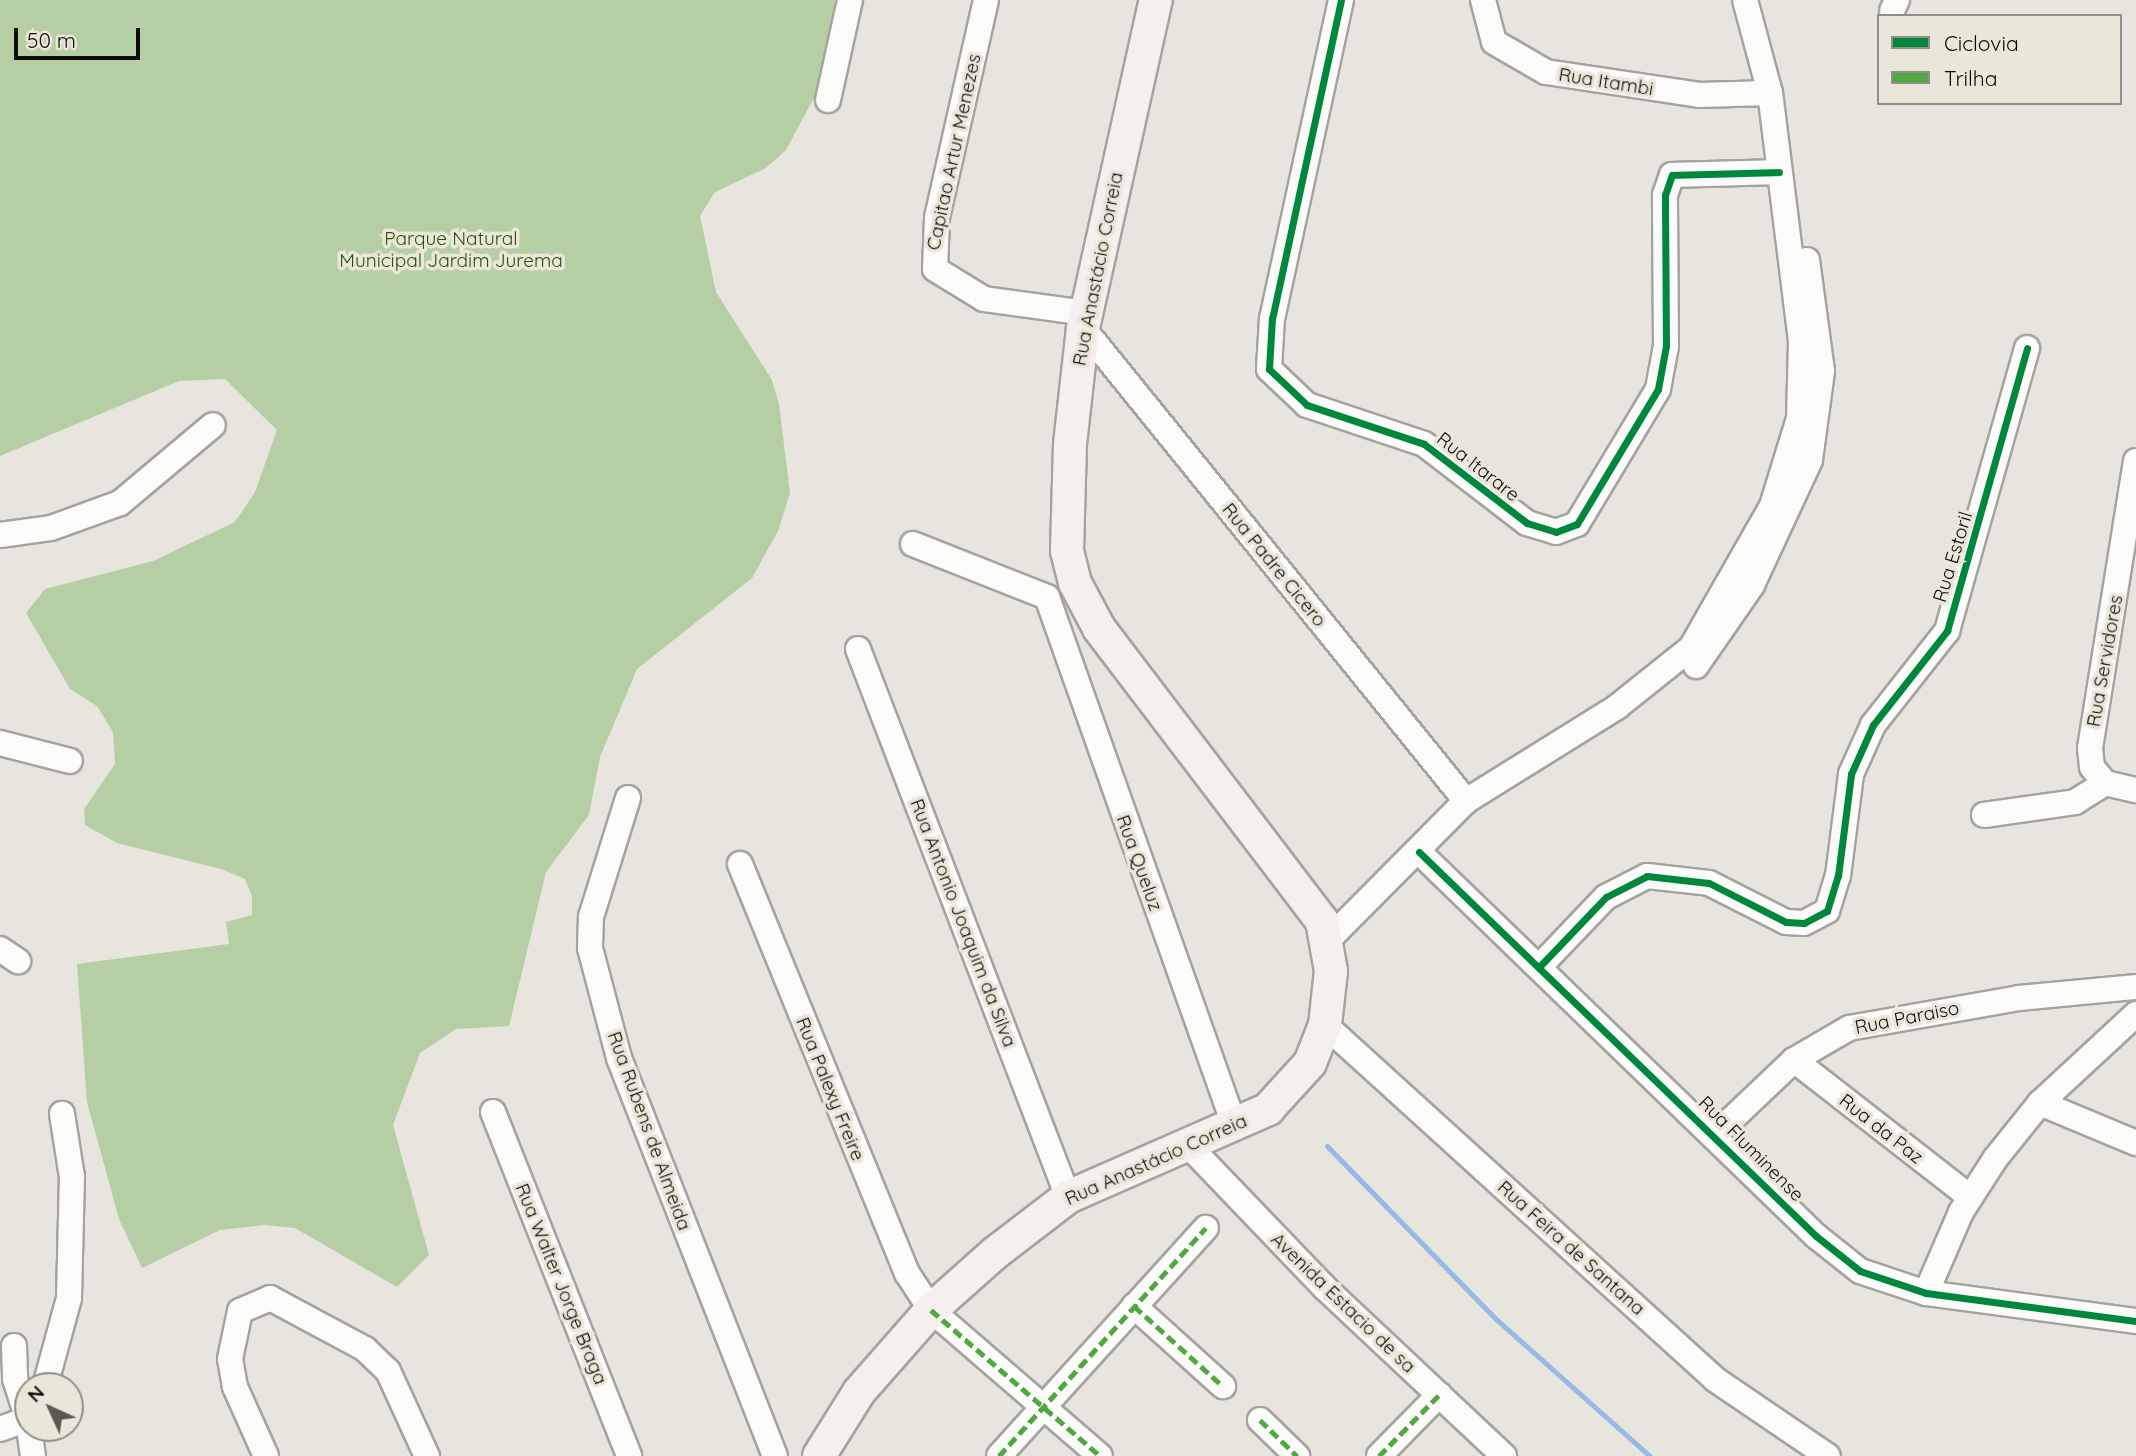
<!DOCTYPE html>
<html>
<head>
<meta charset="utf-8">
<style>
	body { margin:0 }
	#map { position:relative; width:2136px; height:1456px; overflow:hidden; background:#e7e5de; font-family:Quicksand,sans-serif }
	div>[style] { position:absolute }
	.forest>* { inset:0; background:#b5cea3 }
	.stream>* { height:5px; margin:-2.5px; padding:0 2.5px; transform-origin:2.5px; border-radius:2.5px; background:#98b8e5 }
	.roads { filter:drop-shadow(2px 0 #a4a39e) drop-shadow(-2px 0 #a4a39e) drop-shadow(0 2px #a4a39e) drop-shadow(0 -2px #a4a39e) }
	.minor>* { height:24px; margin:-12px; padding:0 12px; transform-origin:12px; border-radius:12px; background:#fbfbfa }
	.major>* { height:32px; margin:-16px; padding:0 16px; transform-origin:16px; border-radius:16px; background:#f5f0ee }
	.quiet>* { height:5px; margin-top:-2.5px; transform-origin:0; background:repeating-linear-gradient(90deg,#50a841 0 10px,transparent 0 15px) }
	.cycleway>* { height:7px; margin:-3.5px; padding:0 3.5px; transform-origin:3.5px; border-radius:3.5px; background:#00873e }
	span { translate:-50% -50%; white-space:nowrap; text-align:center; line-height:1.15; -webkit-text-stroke:7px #ebe6da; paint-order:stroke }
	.street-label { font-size:19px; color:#0d0c08 }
	.park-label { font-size:19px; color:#295405 }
	.legend { position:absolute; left:1877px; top:14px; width:245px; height:91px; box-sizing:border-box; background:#ebe6da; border:2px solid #928f86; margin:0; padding:9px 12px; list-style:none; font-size:21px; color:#0d0c08 }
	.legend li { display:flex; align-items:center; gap:14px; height:35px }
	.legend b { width:35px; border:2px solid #928f86 }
	.north { position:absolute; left:14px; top:1372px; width:70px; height:70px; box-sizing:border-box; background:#ebe6da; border:2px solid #928f86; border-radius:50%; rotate:315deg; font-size:19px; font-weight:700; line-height:28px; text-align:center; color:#0d0c08 }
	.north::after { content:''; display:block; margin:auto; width:24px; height:32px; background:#595853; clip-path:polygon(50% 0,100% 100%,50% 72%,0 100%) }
	.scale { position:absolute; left:14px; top:28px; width:126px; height:32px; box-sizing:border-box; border:4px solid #0d0c08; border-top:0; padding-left:9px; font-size:21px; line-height:24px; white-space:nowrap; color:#0d0c08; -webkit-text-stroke:5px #ebe6da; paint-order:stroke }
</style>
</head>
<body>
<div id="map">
	<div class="forest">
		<div style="clip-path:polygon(0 0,834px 0,834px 37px,816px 94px,786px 150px,766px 168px,715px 192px,700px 216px,716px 292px,772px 380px,779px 404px,790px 493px,778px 531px,752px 578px,637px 669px,600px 757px,589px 815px,546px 872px,509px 1026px,456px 1029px,420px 1053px,393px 1125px,429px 1255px,397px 1287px,295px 1228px,265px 1225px,220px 1230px,142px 1268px,119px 1219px,87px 1102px,77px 964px,229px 944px,226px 922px,252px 915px,252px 896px,245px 879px,221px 869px,117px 843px,85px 825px,84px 809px,115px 764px,113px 732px,97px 706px,70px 689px,26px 613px,45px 589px,153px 561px,235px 522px,255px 492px,277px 430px,225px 379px,179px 381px,0 456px)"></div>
	</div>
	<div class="stream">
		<div style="left:1327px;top:1146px;width:242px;rotate:45.7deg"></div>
		<div style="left:1496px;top:1319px;width:206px;rotate:41.7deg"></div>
	</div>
	<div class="roads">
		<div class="minor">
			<div style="left:986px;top:0;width:223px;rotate:102.7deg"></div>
			<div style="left:937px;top:218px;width:51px;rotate:92.2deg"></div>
			<div style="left:935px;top:269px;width:57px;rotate:31.5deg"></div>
			<div style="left:984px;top:299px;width:103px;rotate:7.8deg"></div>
			<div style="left:1341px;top:0;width:325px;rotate:102.2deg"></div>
			<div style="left:1272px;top:318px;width:51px;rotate:93.4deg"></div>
			<div style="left:1269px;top:369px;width:52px;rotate:43.5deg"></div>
			<div style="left:1307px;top:405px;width:123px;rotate:18.4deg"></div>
			<div style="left:1424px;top:444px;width:130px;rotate:37.5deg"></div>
			<div style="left:1527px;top:523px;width:30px;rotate:17deg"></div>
			<div style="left:1556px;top:532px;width:22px;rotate:-21deg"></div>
			<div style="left:1577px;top:524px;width:157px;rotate:-59deg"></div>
			<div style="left:1658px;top:389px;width:44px;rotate:-79.5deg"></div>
			<div style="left:1666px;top:346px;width:151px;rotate:-90.4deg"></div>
			<div style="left:1665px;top:195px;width:21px;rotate:-71deg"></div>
			<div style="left:1672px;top:175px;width:107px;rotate:-1.6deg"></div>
			<div style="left:1483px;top:0;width:43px;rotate:75.3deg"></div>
			<div style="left:1494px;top:42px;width:60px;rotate:30deg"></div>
			<div style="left:1546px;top:72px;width:155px;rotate:8.5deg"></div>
			<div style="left:1699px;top:95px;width:71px;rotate:-1.6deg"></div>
			<div style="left:1892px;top:11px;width:12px;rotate:-66deg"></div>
			<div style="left:828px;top:100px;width:102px;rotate:-77.6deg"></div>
			<div style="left:1083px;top:328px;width:609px;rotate:51deg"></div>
			<div style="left:2136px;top:461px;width:291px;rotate:99.1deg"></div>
			<div style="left:2090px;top:748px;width:19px;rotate:84deg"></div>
			<div style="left:2092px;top:767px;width:21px;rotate:51deg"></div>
			<div style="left:2105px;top:783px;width:32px;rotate:13deg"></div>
			<div style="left:0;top:535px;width:51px;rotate:-7.8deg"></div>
			<div style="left:51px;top:528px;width:73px;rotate:-19.9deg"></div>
			<div style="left:120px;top:503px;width:121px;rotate:-40deg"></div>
			<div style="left:913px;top:544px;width:144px;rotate:21.6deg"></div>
			<div style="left:1047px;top:597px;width:562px;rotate:70.47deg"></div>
			<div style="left:858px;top:649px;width:587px;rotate:69.03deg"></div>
			<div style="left:1696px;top:666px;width:98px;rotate:-55.3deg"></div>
			<div style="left:1752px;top:585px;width:138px;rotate:-65.1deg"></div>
			<div style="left:1810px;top:460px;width:90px;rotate:-82.3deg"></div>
			<div style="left:1822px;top:371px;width:112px;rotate:-97.7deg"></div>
			<div style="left:0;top:743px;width:72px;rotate:14.4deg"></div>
			<div style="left:628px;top:798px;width:125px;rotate:107.3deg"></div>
			<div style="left:591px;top:917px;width:31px;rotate:92deg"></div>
			<div style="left:590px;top:948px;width:114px;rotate:75.2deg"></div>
			<div style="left:619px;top:1058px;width:427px;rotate:68.6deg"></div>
			<div style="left:1984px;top:815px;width:92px;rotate:-8.1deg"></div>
			<div style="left:2075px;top:802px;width:36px;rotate:-32deg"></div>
			<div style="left:1419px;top:852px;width:552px;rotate:44.05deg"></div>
			<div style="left:1816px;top:1236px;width:56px;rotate:38.5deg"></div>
			<div style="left:1860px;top:1271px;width:70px;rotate:18.4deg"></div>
			<div style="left:1926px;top:1293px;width:212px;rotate:7.6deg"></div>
			<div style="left:740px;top:864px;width:442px;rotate:67.8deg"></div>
			<div style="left:907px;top:1273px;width:44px;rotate:57deg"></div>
			<div style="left:931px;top:1310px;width:223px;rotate:40.8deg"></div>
			<div style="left:1329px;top:939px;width:194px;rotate:-45.2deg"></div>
			<div style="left:1466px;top:801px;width:178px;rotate:-31.9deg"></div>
			<div style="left:1617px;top:707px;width:95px;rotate:-38.6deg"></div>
			<div style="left:1691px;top:648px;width:163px;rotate:-60.3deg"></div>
			<div style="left:1772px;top:506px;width:92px;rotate:-72.9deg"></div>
			<div style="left:1799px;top:418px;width:77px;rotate:-88.5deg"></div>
			<div style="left:1801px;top:341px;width:250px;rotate:-97.1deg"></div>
			<div style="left:1770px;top:93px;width:96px;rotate:-105deg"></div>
			<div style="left:0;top:949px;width:22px;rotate:34deg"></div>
			<div style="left:1539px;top:967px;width:97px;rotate:-46.3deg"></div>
			<div style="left:1606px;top:897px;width:46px;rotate:-27.1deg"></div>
			<div style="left:1647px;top:876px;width:62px;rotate:6.4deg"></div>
			<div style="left:1709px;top:883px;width:86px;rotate:26.9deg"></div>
			<div style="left:1786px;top:922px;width:18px;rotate:3deg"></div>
			<div style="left:1804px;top:923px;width:26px;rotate:-28deg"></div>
			<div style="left:1827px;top:911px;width:37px;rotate:-73deg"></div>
			<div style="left:1838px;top:876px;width:103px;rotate:-82.7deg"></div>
			<div style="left:1851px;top:774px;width:54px;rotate:-65.8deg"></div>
			<div style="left:1873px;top:725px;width:120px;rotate:-51.8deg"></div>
			<div style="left:1947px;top:631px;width:294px;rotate:-74.2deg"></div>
			<div style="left:1325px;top:1025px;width:528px;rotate:42.24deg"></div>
			<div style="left:1716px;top:1380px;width:135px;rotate:34.2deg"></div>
			<div style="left:1794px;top:1060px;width:222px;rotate:37.9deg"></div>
			<div style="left:2040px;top:1103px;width:104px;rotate:22.6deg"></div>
			<div style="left:493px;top:1112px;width:370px;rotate:68.4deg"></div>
			<div style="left:1715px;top:1135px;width:109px;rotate:-43.5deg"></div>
			<div style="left:1794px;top:1060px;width:64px;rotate:-30.2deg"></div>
			<div style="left:1849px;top:1028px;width:173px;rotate:-10deg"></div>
			<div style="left:2019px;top:998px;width:118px;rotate:-5.4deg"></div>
			<div style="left:1188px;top:1145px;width:197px;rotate:46.2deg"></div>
			<div style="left:1324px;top:1287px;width:247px;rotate:43.2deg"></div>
			<div style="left:1926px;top:1293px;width:88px;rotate:-66.6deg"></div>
			<div style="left:1961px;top:1212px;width:63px;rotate:-57.3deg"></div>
			<div style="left:1995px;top:1159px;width:72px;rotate:-51.2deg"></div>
			<div style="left:2040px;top:1103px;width:131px;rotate:-42.8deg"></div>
			<div style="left:1134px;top:1306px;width:120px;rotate:42deg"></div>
			<div style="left:14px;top:1346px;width:33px;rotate:88deg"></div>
			<div style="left:15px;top:1379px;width:42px;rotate:72deg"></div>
			<div style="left:45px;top:1386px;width:91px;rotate:-74.7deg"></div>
			<div style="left:69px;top:1298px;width:121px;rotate:-88.6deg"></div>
			<div style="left:72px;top:1177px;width:64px;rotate:-99deg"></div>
			<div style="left:1260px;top:1420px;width:52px;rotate:44.2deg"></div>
			<div style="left:29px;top:1428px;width:28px;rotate:82deg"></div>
			<div style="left:0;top:1429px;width:30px;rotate:-20deg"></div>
			<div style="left:266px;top:1456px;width:76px;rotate:-114.2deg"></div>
			<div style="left:235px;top:1387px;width:28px;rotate:-100deg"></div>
			<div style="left:230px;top:1359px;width:49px;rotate:-78.2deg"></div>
			<div style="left:240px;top:1311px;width:33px;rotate:-23deg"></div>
			<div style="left:270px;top:1298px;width:108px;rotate:28.2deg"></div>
			<div style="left:365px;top:1349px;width:32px;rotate:44deg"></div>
			<div style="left:388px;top:1371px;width:94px;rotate:65.4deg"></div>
			<div style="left:999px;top:1456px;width:308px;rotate:-47.8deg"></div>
			<div style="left:1379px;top:1456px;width:86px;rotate:-45.5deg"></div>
		</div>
		<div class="major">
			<div style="left:819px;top:1456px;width:75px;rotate:-58deg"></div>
			<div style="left:859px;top:1392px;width:109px;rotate:-48.7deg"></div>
			<div style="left:931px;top:1310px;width:86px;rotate:-41.7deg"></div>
			<div style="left:995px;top:1253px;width:92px;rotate:-37.5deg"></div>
			<div style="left:1068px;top:1197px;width:219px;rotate:-23.7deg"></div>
			<div style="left:1268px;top:1109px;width:62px;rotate:-47.6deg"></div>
			<div style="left:1310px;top:1063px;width:41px;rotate:-68.5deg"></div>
			<div style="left:1325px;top:1025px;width:54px;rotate:-83.7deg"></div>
			<div style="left:1331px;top:971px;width:51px;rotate:-100.2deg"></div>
			<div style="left:1322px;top:921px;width:368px;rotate:-127.3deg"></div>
			<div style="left:1099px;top:628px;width:51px;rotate:-118.1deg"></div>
			<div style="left:1075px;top:583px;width:33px;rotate:-104deg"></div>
			<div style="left:1067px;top:551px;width:107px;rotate:-88.4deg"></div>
			<div style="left:1070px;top:444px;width:117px;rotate:-83.6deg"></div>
			<div style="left:1083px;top:328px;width:336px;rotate:-77.5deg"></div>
		</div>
	</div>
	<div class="quiet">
		<div style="left:1134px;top:1306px;width:120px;rotate:42deg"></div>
		<div style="left:931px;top:1310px;width:223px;rotate:40.8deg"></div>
		<div style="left:1260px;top:1420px;width:52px;rotate:44.2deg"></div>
		<div style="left:999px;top:1456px;width:308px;rotate:-47.8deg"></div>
		<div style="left:1379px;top:1456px;width:86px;rotate:-45.5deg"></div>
	</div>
	<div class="cycleway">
		<div style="left:1341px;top:0;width:325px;rotate:102.2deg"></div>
		<div style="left:1272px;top:318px;width:51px;rotate:93.4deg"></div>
		<div style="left:1269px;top:369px;width:52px;rotate:43.5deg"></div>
		<div style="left:1307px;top:405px;width:123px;rotate:18.4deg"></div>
		<div style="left:1424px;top:444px;width:130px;rotate:37.5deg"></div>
		<div style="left:1527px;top:523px;width:30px;rotate:17deg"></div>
		<div style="left:1556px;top:532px;width:22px;rotate:-21deg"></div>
		<div style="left:1577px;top:524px;width:157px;rotate:-59deg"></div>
		<div style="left:1658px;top:389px;width:44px;rotate:-79.5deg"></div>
		<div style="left:1666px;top:346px;width:151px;rotate:-90.4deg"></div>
		<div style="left:1665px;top:195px;width:21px;rotate:-71deg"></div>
		<div style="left:1672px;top:175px;width:107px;rotate:-1.6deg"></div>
		<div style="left:1419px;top:852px;width:552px;rotate:44.05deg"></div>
		<div style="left:1816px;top:1236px;width:56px;rotate:38.5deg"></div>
		<div style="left:1860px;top:1271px;width:70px;rotate:18.4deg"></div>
		<div style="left:1926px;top:1293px;width:212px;rotate:7.6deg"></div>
		<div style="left:1539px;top:967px;width:97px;rotate:-46.3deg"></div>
		<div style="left:1606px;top:897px;width:46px;rotate:-27.1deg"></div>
		<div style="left:1647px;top:876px;width:62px;rotate:6.4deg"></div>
		<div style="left:1709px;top:883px;width:86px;rotate:26.9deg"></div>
		<div style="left:1786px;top:922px;width:18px;rotate:3deg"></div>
		<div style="left:1804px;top:923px;width:26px;rotate:-28deg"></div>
		<div style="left:1827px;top:911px;width:37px;rotate:-73deg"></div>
		<div style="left:1838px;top:876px;width:103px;rotate:-82.7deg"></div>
		<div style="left:1851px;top:774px;width:54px;rotate:-65.8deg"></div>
		<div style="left:1873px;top:725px;width:120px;rotate:-51.8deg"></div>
		<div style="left:1947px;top:631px;width:294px;rotate:-74.2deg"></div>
	</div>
	<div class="street-label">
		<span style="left:1606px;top:82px;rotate:9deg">Rua Itambi</span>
		<span style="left:954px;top:152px;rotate:-78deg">Capitao Artur Menezes</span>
		<span style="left:1098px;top:269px;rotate:-79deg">Rua Anastácio Correia</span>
		<span style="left:1478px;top:467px;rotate:38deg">Rua Itarare</span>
		<span style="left:1953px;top:557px;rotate:-73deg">Rua Estoril</span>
		<span style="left:1274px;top:565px;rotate:51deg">Rua Padre Cicero</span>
		<span style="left:2105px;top:661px;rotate:-80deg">Rua Servidores</span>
		<span style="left:1139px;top:863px;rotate:70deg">Rua Queluz</span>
		<span style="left:963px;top:923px;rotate:69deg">Rua Antonio Joaquim da Silva</span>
		<span style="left:1907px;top:1018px;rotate:-11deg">Rua Paraiso</span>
		<span style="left:830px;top:1089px;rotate:68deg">Rua Palexy Freire</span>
		<span style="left:1881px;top:1129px;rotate:38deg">Rua da Paz</span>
		<span style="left:649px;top:1131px;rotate:70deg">Rua Rubens de Almeida</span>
		<span style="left:1751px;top:1149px;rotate:45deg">Rua Fluminense</span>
		<span style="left:1156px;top:1160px;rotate:-24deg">Rua Anastácio Correia</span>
		<span style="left:1571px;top:1248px;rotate:42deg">Rua Feira de Santana</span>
		<span style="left:561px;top:1284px;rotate:68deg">Rua Walter Jorge Braga</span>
		<span style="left:1343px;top:1303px;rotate:44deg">Avenida Estacio de sa</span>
	</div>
	<div class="park-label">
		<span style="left:451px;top:250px">Parque Natural<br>Municipal Jardim Jurema</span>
	</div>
	<ul class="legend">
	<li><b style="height:9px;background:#00873e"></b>Ciclovia</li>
	<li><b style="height:9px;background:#50a841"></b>Trilha</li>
	</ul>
	<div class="north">N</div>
	<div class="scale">50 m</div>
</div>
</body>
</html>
